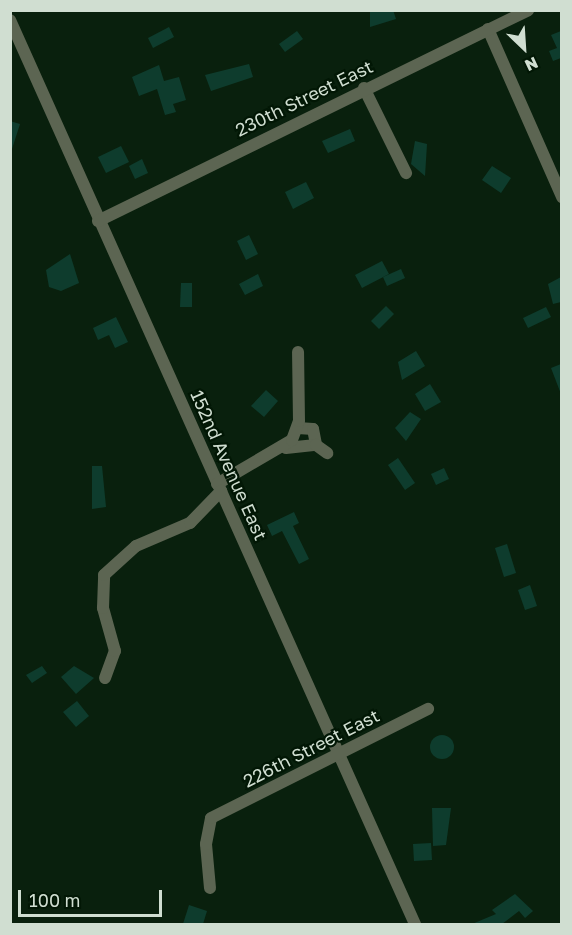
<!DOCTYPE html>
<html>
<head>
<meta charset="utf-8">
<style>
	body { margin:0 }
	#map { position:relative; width:572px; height:935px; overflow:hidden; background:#09200d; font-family:"Golos Text",sans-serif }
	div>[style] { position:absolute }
	.building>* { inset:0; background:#0e3c2d }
	.round { border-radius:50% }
	.minor>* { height:12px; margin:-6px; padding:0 6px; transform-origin:6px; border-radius:6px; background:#5c6552 }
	span { translate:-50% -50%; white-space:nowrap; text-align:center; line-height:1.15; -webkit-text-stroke:4.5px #021705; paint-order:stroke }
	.street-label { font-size:18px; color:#d0ded1 }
	.frame { position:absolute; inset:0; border:12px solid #d0ded1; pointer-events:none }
	.north { position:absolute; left:494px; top:18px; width:60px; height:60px; -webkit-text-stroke:4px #021705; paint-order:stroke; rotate:155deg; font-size:16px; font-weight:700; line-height:24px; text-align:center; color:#d0ded1 }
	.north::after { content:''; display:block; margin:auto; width:21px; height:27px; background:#d0ded1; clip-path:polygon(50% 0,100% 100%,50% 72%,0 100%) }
	.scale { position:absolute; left:18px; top:890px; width:144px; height:27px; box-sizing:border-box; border:3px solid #d0ded1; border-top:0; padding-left:8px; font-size:18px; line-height:21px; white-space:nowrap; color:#d0ded1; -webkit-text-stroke:4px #021705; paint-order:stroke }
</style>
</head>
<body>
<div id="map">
	<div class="building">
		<div style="clip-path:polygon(370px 10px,393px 10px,396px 19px,370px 27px)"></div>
		<div style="clip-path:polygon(169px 27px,174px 37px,153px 48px,148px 38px)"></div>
		<div style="clip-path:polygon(297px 31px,303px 39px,285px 52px,279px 44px)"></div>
		<div style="clip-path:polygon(561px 31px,561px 58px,553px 61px,549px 51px,557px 48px,551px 35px)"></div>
		<div style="clip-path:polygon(249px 64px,253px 77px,211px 91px,205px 75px)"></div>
		<div style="clip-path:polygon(159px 65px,164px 81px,179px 77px,186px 100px,173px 104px,176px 112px,165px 115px,157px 89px,139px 96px,132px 77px)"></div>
		<div style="clip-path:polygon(10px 121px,20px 124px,12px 149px,10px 149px)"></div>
		<div style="clip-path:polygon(350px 129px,355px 141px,328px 153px,322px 141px)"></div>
		<div style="clip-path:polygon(415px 141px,427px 144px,425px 176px,411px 164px)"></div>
		<div style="clip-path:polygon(121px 146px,129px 162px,106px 173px,98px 157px)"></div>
		<div style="clip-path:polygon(142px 159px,148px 173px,135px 179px,129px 166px)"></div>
		<div style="clip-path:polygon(492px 166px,511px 178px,501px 193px,482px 180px)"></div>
		<div style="clip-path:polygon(306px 182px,314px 198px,293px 209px,285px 192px)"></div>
		<div style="clip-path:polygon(249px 235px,258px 254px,246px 260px,237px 241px)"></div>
		<div style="clip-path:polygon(70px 254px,79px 283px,61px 291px,49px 287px,46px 270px)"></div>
		<div style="clip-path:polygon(382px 261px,389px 274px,362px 288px,355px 275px)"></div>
		<div style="clip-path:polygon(401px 269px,405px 278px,387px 286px,383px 277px)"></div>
		<div style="clip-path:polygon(258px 274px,263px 286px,245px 295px,239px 284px)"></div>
		<div style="clip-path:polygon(561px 277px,561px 302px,553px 304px,548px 284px)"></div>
		<div style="clip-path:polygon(181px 283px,192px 283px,192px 307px,180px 307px)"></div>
		<div style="clip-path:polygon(386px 306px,394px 314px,379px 329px,371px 321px)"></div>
		<div style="clip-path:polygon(546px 307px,551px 317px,528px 328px,523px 318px)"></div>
		<div style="clip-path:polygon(116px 317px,128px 342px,115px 348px,109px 335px,98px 340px,93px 328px)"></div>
		<div style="clip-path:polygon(416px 351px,425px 366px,402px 380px,398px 362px)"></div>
		<div style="clip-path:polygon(561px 364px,561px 394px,551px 368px)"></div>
		<div style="clip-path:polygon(430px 384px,441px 402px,425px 411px,415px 394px)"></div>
		<div style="clip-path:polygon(266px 390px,278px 401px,264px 417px,251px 406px)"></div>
		<div style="clip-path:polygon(410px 412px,421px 419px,406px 441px,395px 428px)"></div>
		<div style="clip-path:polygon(398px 458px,415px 483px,405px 490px,388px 465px)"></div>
		<div style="clip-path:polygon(92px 466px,102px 466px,106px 507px,92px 509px)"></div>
		<div style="clip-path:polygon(444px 468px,449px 479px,436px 485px,431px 474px)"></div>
		<div style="clip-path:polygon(294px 512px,299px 523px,293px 526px,309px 559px,299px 564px,282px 531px,272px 536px,267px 525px)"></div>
		<div style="clip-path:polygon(507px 544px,516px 573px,504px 577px,495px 548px)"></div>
		<div style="clip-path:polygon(530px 585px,537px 606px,525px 610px,518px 590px)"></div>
		<div style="clip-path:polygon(42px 666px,47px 673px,32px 683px,26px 675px)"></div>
		<div style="clip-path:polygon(74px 666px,94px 678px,76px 694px,61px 677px)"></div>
		<div style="clip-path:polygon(77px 701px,89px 716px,76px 727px,63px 712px)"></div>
		<div class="round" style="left:430px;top:735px;width:24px;height:24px"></div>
		<div style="clip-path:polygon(432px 808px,451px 808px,446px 845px,433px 846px)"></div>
		<div style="clip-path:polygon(431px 843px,432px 860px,414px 861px,413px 844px)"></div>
		<div style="clip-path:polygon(515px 894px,533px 911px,525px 918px,519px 911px,502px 924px,472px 924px,496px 914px,492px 910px)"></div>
		<div style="clip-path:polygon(189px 905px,207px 911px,203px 924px,183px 924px)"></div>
	</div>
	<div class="minor">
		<div style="left:10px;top:20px;width:991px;rotate:65.87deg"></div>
		<div style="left:488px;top:29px;width:184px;rotate:66.2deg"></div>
		<div style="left:364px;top:88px;width:95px;rotate:63.7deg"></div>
		<div style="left:98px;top:221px;width:479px;rotate:-26.1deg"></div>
		<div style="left:298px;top:428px;width:15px;rotate:4deg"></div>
		<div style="left:313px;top:429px;width:16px;rotate:79deg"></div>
		<div style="left:286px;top:448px;width:30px;rotate:-6deg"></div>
		<div style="left:316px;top:445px;width:14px;rotate:36deg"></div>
		<div style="left:217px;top:484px;width:87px;rotate:-30.4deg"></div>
		<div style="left:292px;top:440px;width:20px;rotate:-70deg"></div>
		<div style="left:299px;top:421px;width:69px;rotate:-90.8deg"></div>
		<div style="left:105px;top:678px;width:29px;rotate:-70deg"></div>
		<div style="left:115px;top:651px;width:45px;rotate:-105.6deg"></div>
		<div style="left:103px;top:608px;width:33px;rotate:-88deg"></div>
		<div style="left:104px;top:575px;width:43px;rotate:-42.2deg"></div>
		<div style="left:136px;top:546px;width:59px;rotate:-23.1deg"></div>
		<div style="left:190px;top:523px;width:45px;rotate:-45.9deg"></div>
		<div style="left:210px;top:888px;width:44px;rotate:-95.2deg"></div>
		<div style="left:206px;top:844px;width:26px;rotate:-79deg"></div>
		<div style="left:211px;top:818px;width:243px;rotate:-26.7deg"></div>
	</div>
	<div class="street-label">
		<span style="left:304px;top:98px;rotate:-26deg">230th Street East</span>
		<span style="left:229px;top:465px;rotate:66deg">152nd Avenue East</span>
		<span style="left:311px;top:748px;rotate:-27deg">226th Street East</span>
	</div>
	<div class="frame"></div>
	<div class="north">N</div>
	<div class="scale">100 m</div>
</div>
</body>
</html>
